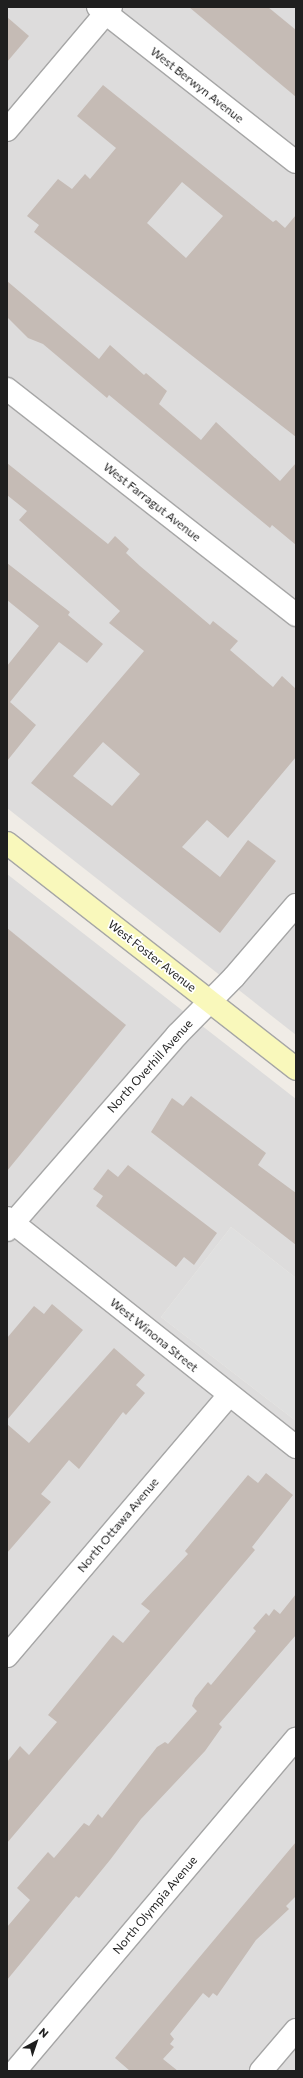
<!DOCTYPE html>
<html>
<head>
<meta charset="utf-8">
<style>
	body { margin:0 }
	#map { position:relative; width:303px; height:2078px; overflow:hidden; background:#f0ece6; font-family:Commissioner,sans-serif }
	div>[style] { position:absolute }
	.residential>* { inset:0; background:#dddcdc }
	.parking>* { inset:0; background:#dfdfdf }
	.building>* { inset:0; background:#c5bbb5 }
	.roads { filter:drop-shadow(1px 0 #a6a6a6) drop-shadow(-1px 0 #a6a6a6) drop-shadow(0 1px #a6a6a6) drop-shadow(0 -1px #a6a6a6) }
	.street>* { height:22px; margin:-11px; padding:0 11px; transform-origin:11px; border-radius:11px; background:#fff }
	.secondary>* { height:22px; margin:-11px; padding:0 11px; transform-origin:11px; border-radius:11px; background:#f9f8bb }
	span { translate:-50% -50%; white-space:nowrap; text-align:center; line-height:1.15; -webkit-text-stroke:3.5px #fff; paint-order:stroke }
	.street-label { font-size:12px; color:#1f1f1f }
	.frame { position:absolute; inset:0; border:8px solid #1f1f1f; pointer-events:none }
	.north { position:absolute; left:16px; top:2022px; width:40px; height:40px; -webkit-text-stroke:3px #fff; paint-order:stroke; rotate:40deg; font-size:11px; font-weight:700; line-height:16px; text-align:center; color:#1f1f1f }
	.north::after { content:''; display:block; margin:auto; width:14px; height:18px; background:#1f1f1f; clip-path:polygon(50% 0,100% 100%,50% 72%,0 100%) }
</style>
</head>
<body>
<div id="map">
	<div class="residential">
		<div style="clip-path:polygon(7px 7px,296px 7px,296px 1035px,7px 808px)"></div>
		<div style="clip-path:polygon(7px 874px,296px 1099px,296px 1278px,231px 1227px,161px 1317px,296px 1421px,296px 2071px,7px 2071px)"></div>
	</div>
	<div class="parking">
		<div style="clip-path:polygon(231px 1227px,296px 1278px,296px 1421px,161px 1317px)"></div>
	</div>
	<div class="building">
		<div style="clip-path:polygon(189px 7px,268px 7px,296px 30px,296px 97px)"></div>
		<div style="clip-path:polygon(7px 17px,29px 36px,7px 62px)"></div>
		<div style="clip-path:polygon(evenodd,103px 85px,273px 222px,276px 220px,285px 228px,296px 215px,296px 437px,34px 232px,39px 225px,27px 216px,58px 179px,72px 189px,85px 174px,90px 179px,116px 148px,77px 116px,103px 85px,182px 182px,223px 216px,186px 258px,147px 223px,182px 182px)"></div>
		<div style="clip-path:polygon(7px 281px,99px 359px,110px 345px,144px 375px,146px 373px,167px 391px,159px 404px,201px 440px,216px 422px,280px 481px,296px 463px,296px 545px,272px 525px,270px 528px,109px 395px,107px 398px,43px 344px,28px 338px,7px 317px)"></div>
		<div style="clip-path:polygon(evenodd,7px 463px,108px 544px,115px 536px,129px 549px,126px 553px,140px 566px,210px 625px,213px 621px,238px 641px,230px 650px,273px 687px,282px 676px,296px 689px,296px 757px,228px 838px,207px 820px,182px 847px,220px 877px,248px 840px,276px 861px,220px 933px,31px 783px,144px 651px,109px 623px,120px 611px,19px 520px,27px 511px,7px 495px,7px 463px,103px 742px,140px 774px,112px 806px,73px 776px,103px 742px)"></div>
		<div style="clip-path:polygon(7px 563px,70px 612px,68px 615px,103px 644px,87px 663px,59px 642px,10px 702px,36px 725px,7px 761px,7px 666px,39px 626px,7px 600px)"></div>
		<div style="clip-path:polygon(7px 928px,126px 1025px,7px 1171px)"></div>
		<div style="clip-path:polygon(191px 1096px,266px 1153px,258px 1165px,296px 1193px,296px 1245px,151px 1132px,172px 1098px,183px 1106px)"></div>
		<div style="clip-path:polygon(128px 1165px,217px 1233px,194px 1265px,184px 1257px,176px 1267px,96px 1206px,103px 1196px,93px 1189px,108px 1169px,118px 1177px)"></div>
		<div style="clip-path:polygon(52px 1304px,83px 1330px,7px 1420px,7px 1338px,34px 1306px,44px 1314px)"></div>
		<div style="clip-path:polygon(114px 1348px,145px 1375px,136px 1385px,145px 1393px,126px 1415px,123px 1412px,79px 1469px,69px 1460px,41px 1494px,51px 1502px,7px 1553px,7px 1424px,29px 1443px)"></div>
		<div style="clip-path:polygon(266px 1473px,293px 1495px,252px 1547px,255px 1550px,7px 1843px,7px 1762px,20px 1746px,29px 1755px,57px 1722px,48px 1715px,113px 1635px,123px 1643px,150px 1611px,141px 1604px,188px 1554px,185px 1551px,248px 1475px,258px 1483px)"></div>
		<div style="clip-path:polygon(296px 1594px,296px 1635px,219px 1724px,222px 1727px,205px 1751px,141px 1819px,110px 1860px,79px 1898px,76px 1896px,7px 1980px,7px 1927px,30px 1900px,17px 1888px,48px 1852px,54px 1858px,84px 1823px,89px 1826px,98px 1814px,102px 1818px,157px 1747px,165px 1742px,168px 1744px,197px 1711px,192px 1706px,195px 1698px,208px 1682px,211px 1685px,256px 1631px,253px 1628px,266px 1613px,269px 1616px,274px 1609px,280px 1614px)"></div>
		<div style="clip-path:polygon(296px 1842px,296px 1896px,286px 1906px,289px 1909px,256px 1940px,217px 1996px,213px 1993px,209px 1998px,203px 1993px,170px 2034px,174px 2039px,170px 2044px,174px 2047px,163px 2059px,178px 2071px,130px 2071px,115px 2058px)"></div>
	</div>
	<div class="roads">
		<div class="street">
			<div style="left:98px;top:7px;width:251px;rotate:38.1deg"></div>
			<div style="left:7px;top:130px;width:161px;rotate:-49.8deg"></div>
			<div style="left:7px;top:389px;width:367px;rotate:38deg"></div>
			<div style="left:7px;top:1218px;width:369px;rotate:38.4deg"></div>
			<div style="left:7px;top:1230px;width:259px;rotate:-48.9deg"></div>
			<div style="left:177px;top:1035px;width:81px;rotate:-45.5deg"></div>
			<div style="left:234px;top:977px;width:95px;rotate:-49.3deg"></div>
			<div style="left:7px;top:1656px;width:343px;rotate:-49.6deg"></div>
			<div style="left:15px;top:2071px;width:435px;rotate:-49.8deg"></div>
			<div style="left:261px;top:2071px;width:54px;rotate:-49.5deg"></div>
		</div>
		<div class="secondary">
			<div style="left:7px;top:843px;width:367px;rotate:38deg"></div>
		</div>
	</div>
	<div class="street-label">
		<span style="left:197px;top:85px;rotate:38deg">West Berwyn Avenue</span>
		<span style="left:152px;top:502px;rotate:38deg">West Farragut Avenue</span>
		<span style="left:152px;top:956px;rotate:38deg">West Foster Avenue</span>
		<span style="left:150px;top:1066px;rotate:-48deg">North Overhill Avenue</span>
		<span style="left:154px;top:1335px;rotate:39deg">West Winona Street</span>
		<span style="left:118px;top:1525px;rotate:-50deg">North Ottawa Avenue</span>
		<span style="left:155px;top:1905px;rotate:-50deg">North Olympia Avenue</span>
	</div>
	<div class="frame"></div>
	<div class="north">N</div>
</div>
</body>
</html>
